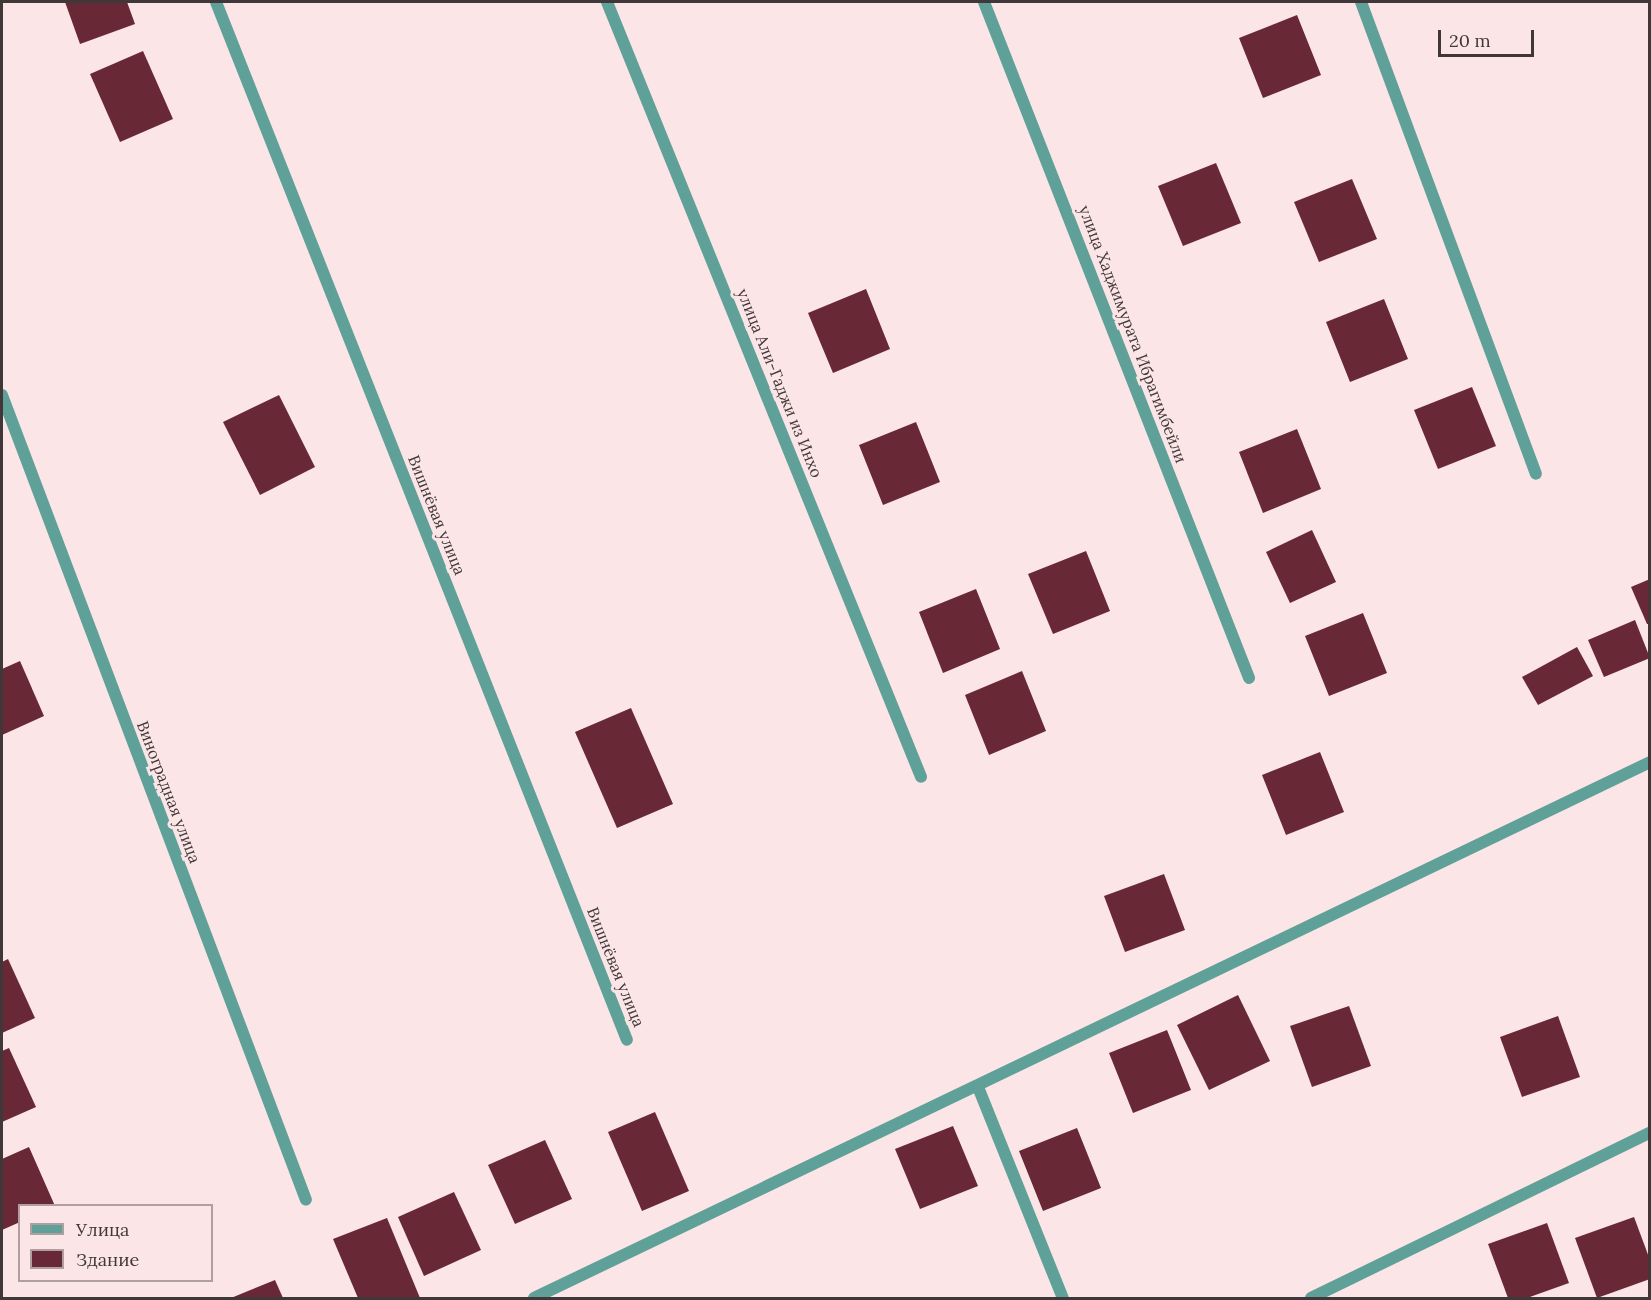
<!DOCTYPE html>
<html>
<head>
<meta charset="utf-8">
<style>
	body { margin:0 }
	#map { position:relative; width:1651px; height:1300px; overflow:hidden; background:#fbe5e7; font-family:Lora,serif }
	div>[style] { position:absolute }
	.building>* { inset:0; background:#682835 }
	.minor>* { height:12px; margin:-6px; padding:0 6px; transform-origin:6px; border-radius:6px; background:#5fa198 }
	span { translate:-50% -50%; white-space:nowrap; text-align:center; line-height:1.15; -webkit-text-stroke:6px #fbe5e7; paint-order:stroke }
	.street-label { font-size:16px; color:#403738 }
	.frame { position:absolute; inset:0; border:3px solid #403738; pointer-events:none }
	.legend { position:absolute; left:18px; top:1204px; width:195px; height:78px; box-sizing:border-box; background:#fbe5e7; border:2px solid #b09fa1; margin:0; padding:8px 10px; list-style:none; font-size:18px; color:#403738 }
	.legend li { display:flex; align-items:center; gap:12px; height:30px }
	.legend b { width:30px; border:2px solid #b09fa1 }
	.scale { position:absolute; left:1438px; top:30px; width:96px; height:27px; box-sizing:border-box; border:3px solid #403738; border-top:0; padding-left:8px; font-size:18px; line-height:21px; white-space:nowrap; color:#403738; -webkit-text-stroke:4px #fbe5e7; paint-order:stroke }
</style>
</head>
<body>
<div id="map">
	<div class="building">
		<div style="clip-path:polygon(65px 2px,127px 2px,135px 24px,80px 44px)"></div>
		<div style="clip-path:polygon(1297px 15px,1321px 75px,1263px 98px,1239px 38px)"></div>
		<div style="clip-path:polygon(143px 51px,173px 119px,120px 142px,90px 74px)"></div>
		<div style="clip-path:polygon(1216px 163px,1241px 223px,1183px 246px,1158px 186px)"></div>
		<div style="clip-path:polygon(1352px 179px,1377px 239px,1319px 262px,1294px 202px)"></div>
		<div style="clip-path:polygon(866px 289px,890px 349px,833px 373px,808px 313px)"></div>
		<div style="clip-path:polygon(1384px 299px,1408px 359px,1350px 382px,1326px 322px)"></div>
		<div style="clip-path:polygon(1472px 387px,1496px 446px,1438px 469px,1414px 410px)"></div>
		<div style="clip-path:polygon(279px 395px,315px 467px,260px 495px,223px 422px)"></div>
		<div style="clip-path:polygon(916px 422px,940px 482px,883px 505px,859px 445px)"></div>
		<div style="clip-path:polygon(1297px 429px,1321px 489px,1263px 513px,1239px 452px)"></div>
		<div style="clip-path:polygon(1312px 530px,1336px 582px,1290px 603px,1266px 552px)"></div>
		<div style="clip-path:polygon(1086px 551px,1110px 611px,1053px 634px,1028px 574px)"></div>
		<div style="clip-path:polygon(1650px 579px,1650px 624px,1647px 624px,1631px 587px)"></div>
		<div style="clip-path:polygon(976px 589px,1000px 649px,943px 673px,919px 612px)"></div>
		<div style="clip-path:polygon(1363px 613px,1387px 673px,1329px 696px,1305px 636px)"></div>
		<div style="clip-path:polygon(1635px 620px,1650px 658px,1604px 677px,1588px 640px)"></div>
		<div style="clip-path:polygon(1577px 647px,1593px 676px,1538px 705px,1522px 677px)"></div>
		<div style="clip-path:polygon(20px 661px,44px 716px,2px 735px,2px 669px)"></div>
		<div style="clip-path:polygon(1022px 671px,1046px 731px,989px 755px,965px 695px)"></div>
		<div style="clip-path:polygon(631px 708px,673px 804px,617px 828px,575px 732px)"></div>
		<div style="clip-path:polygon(1320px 752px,1344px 812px,1286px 835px,1262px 775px)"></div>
		<div style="clip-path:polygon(1164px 874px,1185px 930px,1125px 952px,1104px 896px)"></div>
		<div style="clip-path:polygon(8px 959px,35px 1018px,2px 1033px,2px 962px)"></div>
		<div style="clip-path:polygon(1238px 995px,1270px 1061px,1209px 1090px,1177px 1025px)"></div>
		<div style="clip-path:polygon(1349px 1006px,1371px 1066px,1312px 1087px,1290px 1026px)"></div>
		<div style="clip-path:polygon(1558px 1016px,1580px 1077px,1522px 1097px,1500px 1037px)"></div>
		<div style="clip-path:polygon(1167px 1030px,1191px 1090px,1133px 1113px,1109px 1053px)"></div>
		<div style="clip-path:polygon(9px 1048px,36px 1107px,2px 1122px,2px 1051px)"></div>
		<div style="clip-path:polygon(655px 1112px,689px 1191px,642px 1211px,608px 1132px)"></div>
		<div style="clip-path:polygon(953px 1126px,978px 1186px,920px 1209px,895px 1149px)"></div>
		<div style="clip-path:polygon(1077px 1128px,1101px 1188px,1043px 1211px,1019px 1151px)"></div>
		<div style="clip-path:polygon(545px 1140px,572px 1199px,515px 1224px,488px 1165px)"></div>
		<div style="clip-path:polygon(29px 1147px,55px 1206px,20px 1206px,20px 1222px,2px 1230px,2px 1159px)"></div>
		<div style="clip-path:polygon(454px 1192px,481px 1250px,424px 1276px,398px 1217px)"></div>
		<div style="clip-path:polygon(1634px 1217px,1650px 1260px,1650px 1279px,1597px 1298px,1575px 1238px)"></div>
		<div style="clip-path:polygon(387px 1218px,420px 1298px,358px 1298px,333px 1239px)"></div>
		<div style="clip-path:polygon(1547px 1223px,1569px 1283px,1527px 1298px,1508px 1298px,1488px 1244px)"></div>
		<div style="clip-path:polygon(275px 1280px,283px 1298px,231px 1298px)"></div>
	</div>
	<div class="minor">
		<div style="left:216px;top:2px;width:1116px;rotate:68.4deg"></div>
		<div style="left:607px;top:2px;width:836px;rotate:67.94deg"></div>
		<div style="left:984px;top:2px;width:726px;rotate:68.59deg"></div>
		<div style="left:1361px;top:2px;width:503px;rotate:69.66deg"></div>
		<div style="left:2px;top:395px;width:860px;rotate:69.31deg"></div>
		<div style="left:978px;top:1087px;width:227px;rotate:68.1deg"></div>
		<div style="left:534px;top:1298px;width:1238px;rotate:-25.65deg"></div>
		<div style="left:1311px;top:1298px;width:377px;rotate:-26deg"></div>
	</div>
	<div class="street-label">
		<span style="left:1133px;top:334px;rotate:69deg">улица Хаджимурата Ибрагимбейли</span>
		<span style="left:780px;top:383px;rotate:68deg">улица Али-Гаджи из Инхо</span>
		<span style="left:437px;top:515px;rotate:68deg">Вишнёвая улица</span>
		<span style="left:169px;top:792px;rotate:69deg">Виноградная улица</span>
		<span style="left:616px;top:967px;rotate:68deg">Вишнёвая улица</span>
	</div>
	<div class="frame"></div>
	<ul class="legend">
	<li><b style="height:8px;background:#5fa198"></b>Улица</li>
	<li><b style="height:16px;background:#682835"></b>Здание</li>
	</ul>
	<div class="scale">20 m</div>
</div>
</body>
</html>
